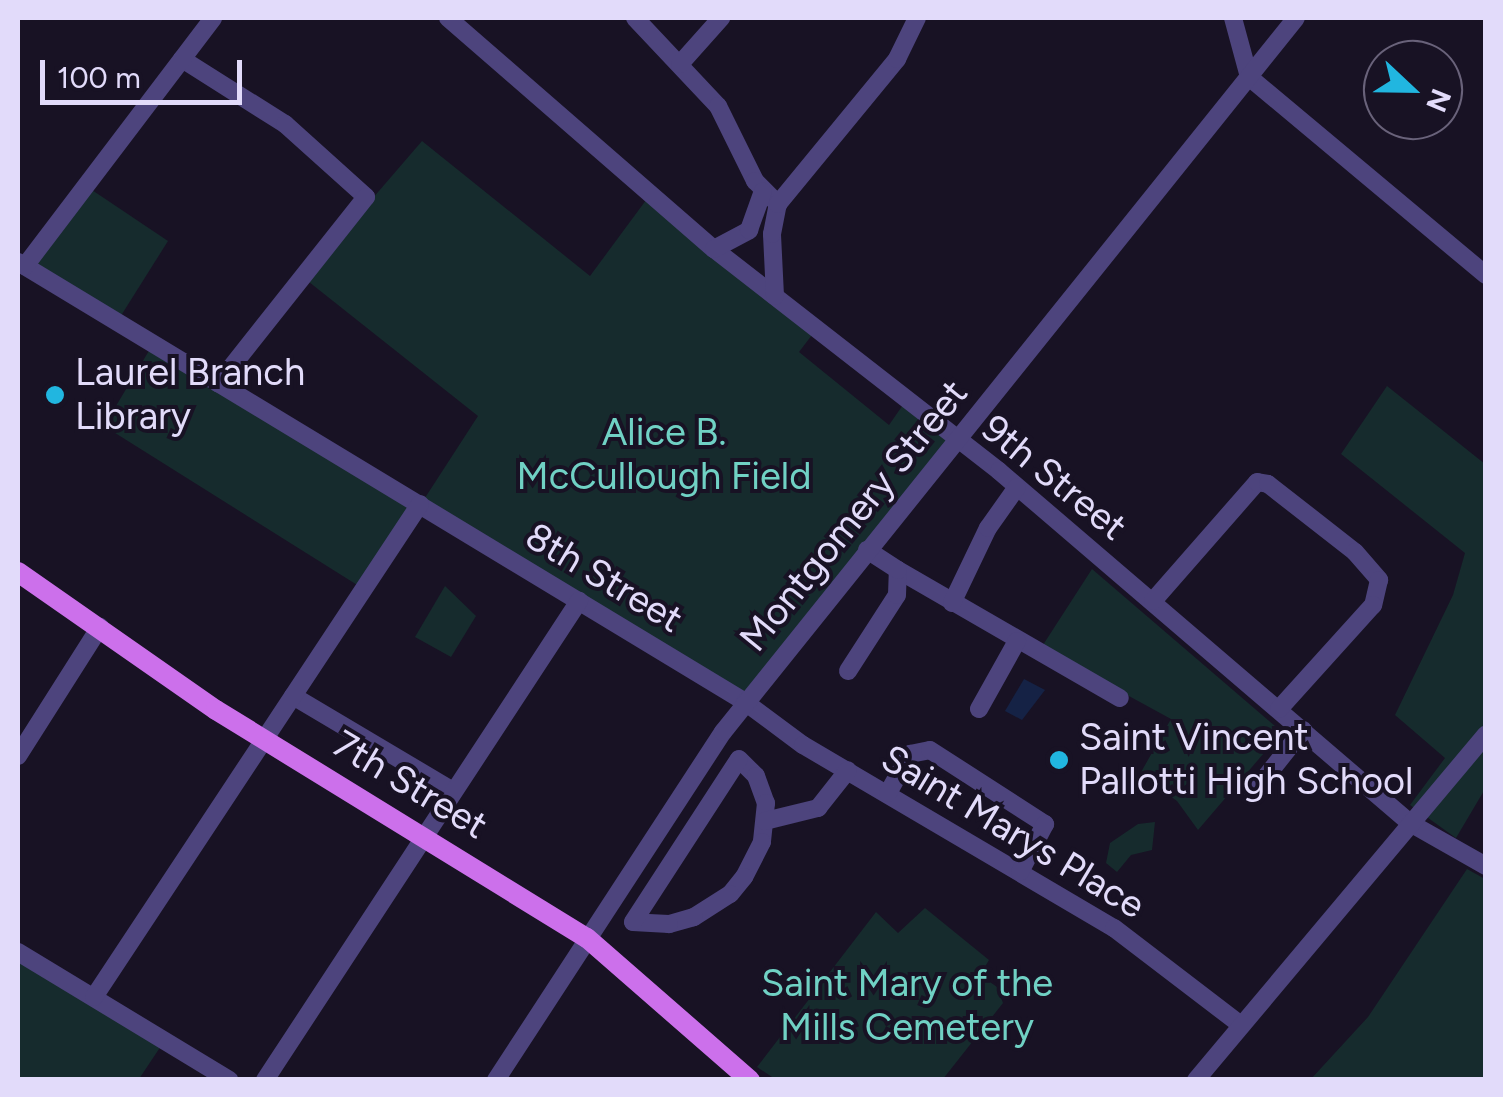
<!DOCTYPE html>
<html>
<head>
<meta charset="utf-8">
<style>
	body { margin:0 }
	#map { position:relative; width:1503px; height:1097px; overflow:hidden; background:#181224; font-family:Figtree,sans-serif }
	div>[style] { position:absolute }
	.green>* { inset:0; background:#162b2d }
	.water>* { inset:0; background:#152245 }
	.minor>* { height:18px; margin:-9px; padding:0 9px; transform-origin:9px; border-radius:9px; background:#4d447d }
	.major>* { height:20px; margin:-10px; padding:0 10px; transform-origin:10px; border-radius:10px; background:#cc70eb }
	.dots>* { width:28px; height:28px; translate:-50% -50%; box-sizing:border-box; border:5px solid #181224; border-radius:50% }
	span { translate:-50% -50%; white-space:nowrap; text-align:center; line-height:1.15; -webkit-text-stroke:8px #181224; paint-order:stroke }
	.poi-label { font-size:38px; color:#e2dbfa }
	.left { translate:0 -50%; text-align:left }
	.park-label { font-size:38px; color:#70d1c4 }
	.street-label { font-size:38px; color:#e2dbfa }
	.frame { position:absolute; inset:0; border:20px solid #e2dbfa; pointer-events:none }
	.north { position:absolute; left:1363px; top:40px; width:100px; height:100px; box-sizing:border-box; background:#181224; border:2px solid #69627a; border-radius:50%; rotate:112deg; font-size:28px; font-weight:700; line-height:40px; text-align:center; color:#e2dbfa }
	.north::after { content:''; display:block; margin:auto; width:35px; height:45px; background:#21b6e0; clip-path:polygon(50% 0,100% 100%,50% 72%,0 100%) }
	.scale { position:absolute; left:40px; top:60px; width:202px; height:45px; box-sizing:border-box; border:5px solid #e2dbfa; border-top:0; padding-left:12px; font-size:30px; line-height:35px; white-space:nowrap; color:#e2dbfa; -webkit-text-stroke:8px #181224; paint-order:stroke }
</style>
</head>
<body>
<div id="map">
	<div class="green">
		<div style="clip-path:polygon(422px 141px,590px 276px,652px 192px,815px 331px,799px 352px,889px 425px,905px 402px,957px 440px,745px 702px,421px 504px,362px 588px,104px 426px,153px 344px,421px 504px,478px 416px,304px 278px)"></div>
		<div style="clip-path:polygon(86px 186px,168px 241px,117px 322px,25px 266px)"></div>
		<div style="clip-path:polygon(1387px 386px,1485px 464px,1485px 789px,1456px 838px,1410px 805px,1445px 758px,1395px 715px,1453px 595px,1465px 553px,1341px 454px)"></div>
		<div style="clip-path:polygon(1092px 569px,1282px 732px,1198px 830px,1177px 801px,1140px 774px,1171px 719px,1041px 648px)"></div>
		<div style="clip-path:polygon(445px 586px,476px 616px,451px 657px,415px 637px)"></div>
		<div style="clip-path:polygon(1155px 822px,1152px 850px,1131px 855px,1117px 872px,1106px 863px,1110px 843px,1138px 824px)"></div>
		<div style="clip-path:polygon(1467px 869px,1485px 879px,1485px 1079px,1311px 1079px,1368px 1017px)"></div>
		<div style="clip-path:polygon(925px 908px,989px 960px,980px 975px,997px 987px,1003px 1003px,943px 1079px,775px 1079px,757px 1067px,876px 912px,898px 933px)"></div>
		<div style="clip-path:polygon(18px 952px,165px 1040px,139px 1079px,18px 1080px)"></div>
	</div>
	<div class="water">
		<div style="clip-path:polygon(1024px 679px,1045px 690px,1022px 720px,1005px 711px)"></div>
	</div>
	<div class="minor">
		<div style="left:448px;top:18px;width:352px;rotate:41deg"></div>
		<div style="left:714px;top:249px;width:361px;rotate:37.9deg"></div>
		<div style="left:999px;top:471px;width:541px;rotate:40.58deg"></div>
		<div style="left:1410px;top:823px;width:87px;rotate:29.5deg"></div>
		<div style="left:635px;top:18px;width:121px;rotate:46.7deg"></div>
		<div style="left:718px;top:106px;width:84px;rotate:63.7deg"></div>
		<div style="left:755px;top:181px;width:33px;rotate:45deg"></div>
		<div style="left:1233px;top:18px;width:61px;rotate:74.8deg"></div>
		<div style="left:182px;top:59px;width:122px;rotate:32.3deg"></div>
		<div style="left:285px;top:124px;width:109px;rotate:42deg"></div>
		<div style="left:366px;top:197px;width:238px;rotate:128.4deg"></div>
		<div style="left:680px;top:64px;width:62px;rotate:-48.3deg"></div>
		<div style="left:1249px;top:77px;width:309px;rotate:39.9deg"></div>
		<div style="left:714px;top:249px;width:40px;rotate:-28deg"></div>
		<div style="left:749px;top:230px;width:41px;rotate:-70.3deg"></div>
		<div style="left:18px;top:262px;width:850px;rotate:31.18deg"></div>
		<div style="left:745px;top:702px;width:72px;rotate:36.6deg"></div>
		<div style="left:803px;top:745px;width:361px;rotate:30.5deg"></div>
		<div style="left:1114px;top:928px;width:160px;rotate:37.4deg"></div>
		<div style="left:25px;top:266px;width:311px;rotate:-52.8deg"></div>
		<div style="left:775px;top:296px;width:62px;rotate:-92.8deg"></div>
		<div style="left:772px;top:234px;width:31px;rotate:-79deg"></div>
		<div style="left:778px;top:204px;width:188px;rotate:-50.6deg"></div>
		<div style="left:897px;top:59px;width:46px;rotate:-64deg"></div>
		<div style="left:898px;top:570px;width:256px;rotate:30deg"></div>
		<div style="left:1153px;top:601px;width:158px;rotate:-48.8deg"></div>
		<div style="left:1257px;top:482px;width:11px;rotate:10deg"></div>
		<div style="left:1268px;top:484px;width:110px;rotate:38deg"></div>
		<div style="left:1355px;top:552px;width:37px;rotate:49deg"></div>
		<div style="left:1379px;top:580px;width:26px;rotate:103deg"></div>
		<div style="left:1373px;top:605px;width:140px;rotate:132.1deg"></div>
		<div style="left:952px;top:603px;width:83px;rotate:-64.4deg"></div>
		<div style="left:988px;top:528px;width:50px;rotate:-54.7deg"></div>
		<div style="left:848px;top:671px;width:90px;rotate:-57.2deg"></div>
		<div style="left:897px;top:595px;width:25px;rotate:-88deg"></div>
		<div style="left:898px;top:570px;width:37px;rotate:-147deg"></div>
		<div style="left:293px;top:696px;width:186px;rotate:30.7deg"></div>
		<div style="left:979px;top:709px;width:78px;rotate:-60.8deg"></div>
		<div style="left:18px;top:756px;width:153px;rotate:-57.6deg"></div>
		<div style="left:739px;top:759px;width:24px;rotate:45deg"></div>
		<div style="left:756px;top:776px;width:29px;rotate:70deg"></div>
		<div style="left:766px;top:803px;width:39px;rotate:96deg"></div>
		<div style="left:762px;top:842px;width:39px;rotate:117deg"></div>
		<div style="left:744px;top:877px;width:22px;rotate:129deg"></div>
		<div style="left:730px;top:894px;width:43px;rotate:147.4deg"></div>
		<div style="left:694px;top:917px;width:26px;rotate:164deg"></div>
		<div style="left:669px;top:924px;width:36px;rotate:-177deg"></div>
		<div style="left:633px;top:922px;width:194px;rotate:-57deg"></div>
		<div style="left:888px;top:793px;width:45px;rotate:-60.6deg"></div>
		<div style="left:910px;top:754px;width:20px;rotate:-11deg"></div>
		<div style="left:930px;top:750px;width:137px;rotate:32.8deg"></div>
		<div style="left:1045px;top:824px;width:54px;rotate:117.5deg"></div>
		<div style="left:1252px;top:794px;width:82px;rotate:-51.4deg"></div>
		<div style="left:765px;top:821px;width:55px;rotate:-13.8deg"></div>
		<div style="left:818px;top:808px;width:48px;rotate:-51.7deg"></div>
		<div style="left:18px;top:952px;width:247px;rotate:31.2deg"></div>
		<div style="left:94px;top:997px;width:591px;rotate:-56.53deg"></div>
		<div style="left:265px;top:1080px;width:573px;rotate:-56.75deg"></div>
		<div style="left:496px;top:1080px;width:415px;rotate:-56.9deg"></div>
		<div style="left:723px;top:732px;width:915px;rotate:-51.25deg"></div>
		<div style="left:1196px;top:1080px;width:451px;rotate:-50deg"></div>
	</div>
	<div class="major">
		<div style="left:18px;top:572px;width:241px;rotate:34.9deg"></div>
		<div style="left:216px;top:710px;width:435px;rotate:31.6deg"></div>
		<div style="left:587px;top:938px;width:216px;rotate:41.1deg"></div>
	</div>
	<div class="dots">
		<div style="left:55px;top:395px;background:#21b6e0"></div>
		<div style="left:1059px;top:760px;background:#21b6e0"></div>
	</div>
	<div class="poi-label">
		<span class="left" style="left:75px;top:395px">Laurel Branch<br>Library</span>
		<span class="left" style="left:1079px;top:760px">Saint Vincent<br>Pallotti High School</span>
	</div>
	<div class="park-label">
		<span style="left:664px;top:455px">Alice B.<br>McCullough Field</span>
		<span style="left:907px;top:1006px">Saint Mary of the<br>Mills Cemetery</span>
	</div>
	<div class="street-label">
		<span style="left:1054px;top:478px;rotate:39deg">9th Street</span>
		<span style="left:854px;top:516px;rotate:-51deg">Montgomery Street</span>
		<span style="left:604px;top:578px;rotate:31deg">8th Street</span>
		<span style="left:410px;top:785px;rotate:31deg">7th Street</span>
		<span style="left:1013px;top:832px;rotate:31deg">Saint Marys Place</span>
	</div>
	<div class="frame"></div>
	<div class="north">N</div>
	<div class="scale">100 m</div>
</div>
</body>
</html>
